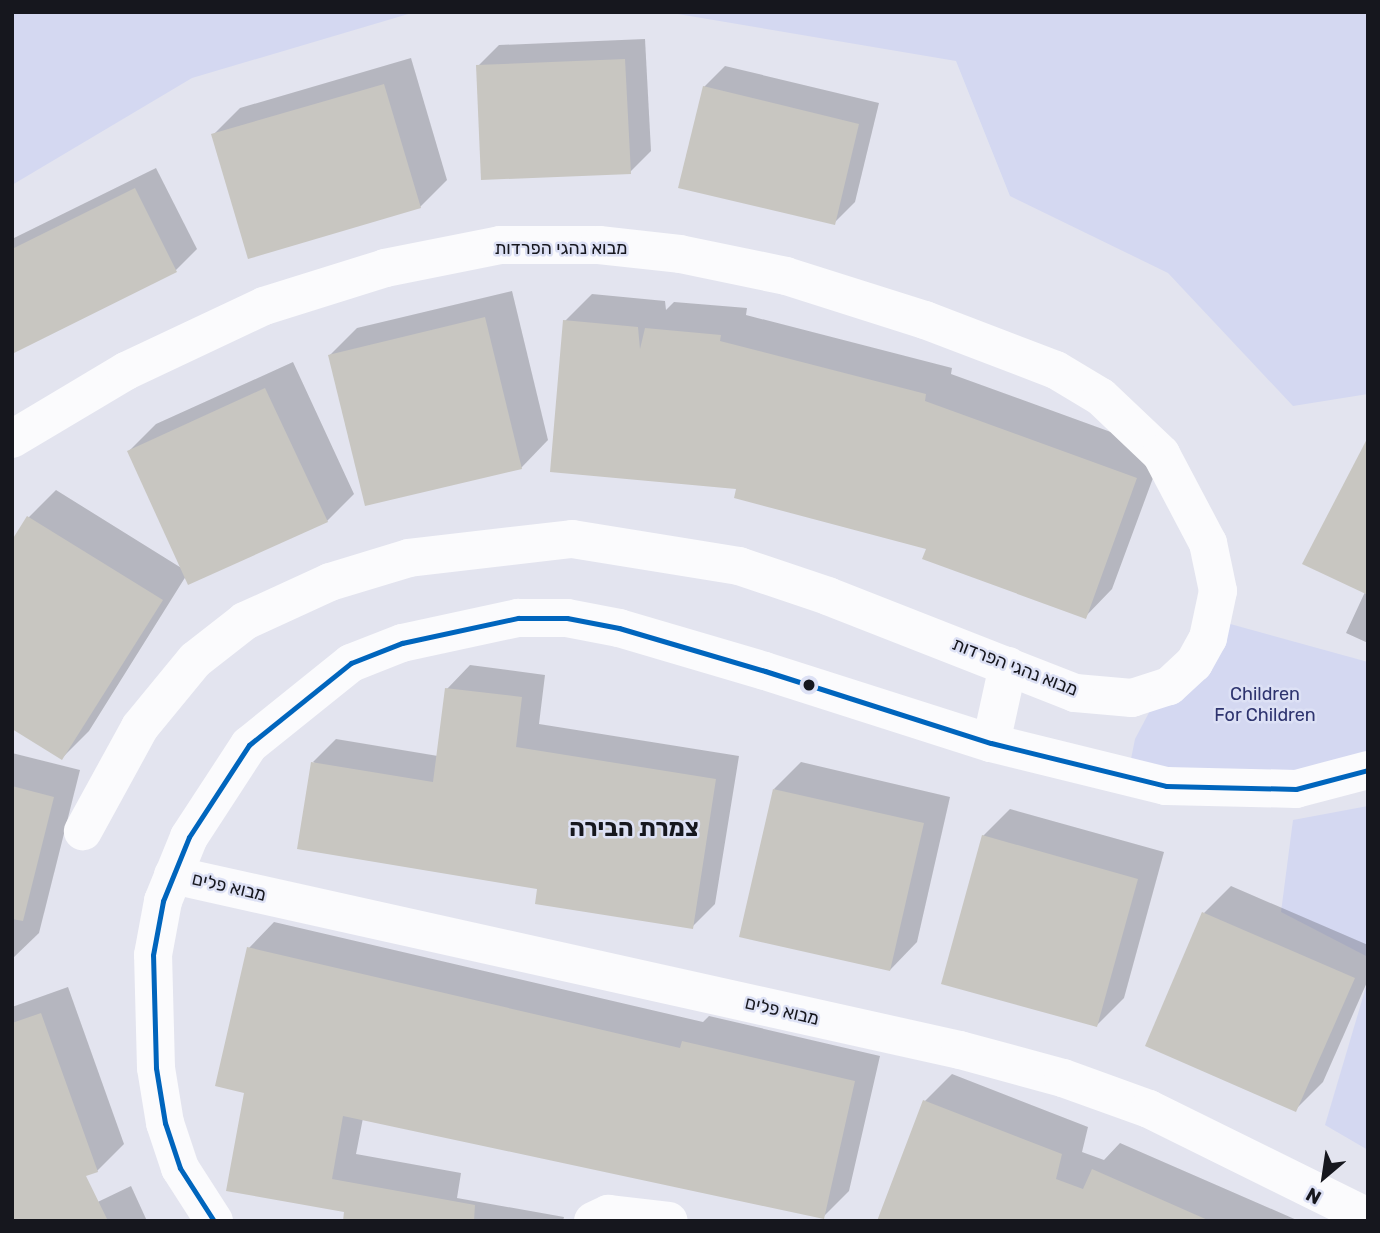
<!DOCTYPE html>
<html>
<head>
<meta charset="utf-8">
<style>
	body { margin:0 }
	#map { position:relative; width:1380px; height:1233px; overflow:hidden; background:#e3e4ef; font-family:Rubik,Heebo,sans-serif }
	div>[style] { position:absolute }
	.green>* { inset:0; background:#d4d8f1 }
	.shadow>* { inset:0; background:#0003 }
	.building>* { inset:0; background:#c8c6c1 }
	.minor>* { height:38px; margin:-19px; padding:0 19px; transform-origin:19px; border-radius:19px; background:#fbfbfd }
	.bus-1>* { height:5px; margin:-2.5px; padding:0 2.5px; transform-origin:2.5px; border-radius:2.5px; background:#0065bd }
	.dots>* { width:19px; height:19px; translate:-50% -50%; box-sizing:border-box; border:4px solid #dde1f5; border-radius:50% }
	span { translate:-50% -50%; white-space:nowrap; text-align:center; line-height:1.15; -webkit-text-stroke:5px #dde1f5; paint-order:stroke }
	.street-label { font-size:18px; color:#16171e }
	.park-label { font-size:18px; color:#2e346f }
	.district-label { font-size:24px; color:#16171e; font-weight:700 }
	.frame { position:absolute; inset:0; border:14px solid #16171e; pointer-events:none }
	.north { position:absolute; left:1289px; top:1142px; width:70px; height:70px; -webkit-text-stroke:5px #dde1f5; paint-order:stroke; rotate:209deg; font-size:19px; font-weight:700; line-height:28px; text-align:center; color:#16171e }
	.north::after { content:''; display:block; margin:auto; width:24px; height:32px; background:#16171e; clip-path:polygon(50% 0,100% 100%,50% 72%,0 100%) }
</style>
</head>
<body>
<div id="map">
	<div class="green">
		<div style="clip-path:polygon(12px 12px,415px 12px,192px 78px,12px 185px)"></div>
		<div style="clip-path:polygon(666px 12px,1368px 12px,1368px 394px,1293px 406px,1168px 273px,1010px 196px,956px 61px)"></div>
		<div style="clip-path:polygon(1223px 622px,1368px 662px,1368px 755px,1278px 776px,1130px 764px,1135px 739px,1153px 705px)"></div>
		<div style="clip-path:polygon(1368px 806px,1368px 957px,1281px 912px,1293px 820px)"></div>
		<div style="clip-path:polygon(1368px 980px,1368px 1150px,1325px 1125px)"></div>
	</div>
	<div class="shadow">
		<div style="clip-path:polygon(645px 39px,651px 151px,630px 172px,478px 66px,499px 45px)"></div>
		<div style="clip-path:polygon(411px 58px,447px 180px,420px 207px,213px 135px,240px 108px)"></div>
		<div style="clip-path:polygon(725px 66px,879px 103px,855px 202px,834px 223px,704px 87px)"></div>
		<div style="clip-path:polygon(156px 168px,197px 249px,176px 270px,12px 352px,12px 239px)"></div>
		<div style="clip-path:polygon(512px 291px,548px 440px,521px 468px,330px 355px,357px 328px)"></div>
		<div style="clip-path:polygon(592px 294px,665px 301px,666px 310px,674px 302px,747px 308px,746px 315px,952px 368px,951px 374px,1163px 451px,1112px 589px,1085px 617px,928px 548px,738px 487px,565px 321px)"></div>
		<div style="clip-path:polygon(293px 362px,354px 494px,327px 521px,186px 576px,89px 731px,62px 758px,12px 543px,29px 517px,56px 490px,183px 569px,129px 451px,156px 424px)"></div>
		<div style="clip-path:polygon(1368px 457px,1368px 643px,1346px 633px,1365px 592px)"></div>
		<div style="clip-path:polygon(470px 665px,545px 675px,539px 724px,739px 756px,715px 904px,692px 927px,539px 888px,313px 762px,336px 739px,438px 756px,447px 689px)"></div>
		<div style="clip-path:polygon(12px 753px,80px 770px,39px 933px,12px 959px)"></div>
		<div style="clip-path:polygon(801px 762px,950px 797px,917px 942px,890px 970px,774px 789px)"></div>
		<div style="clip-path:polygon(1010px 809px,1164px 852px,1124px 998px,1097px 1025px,983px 836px)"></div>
		<div style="clip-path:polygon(1231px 886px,1368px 945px,1368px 980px,1323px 1082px,1296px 1109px,1204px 913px)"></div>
		<div style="clip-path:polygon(274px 922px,703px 1022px,709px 1016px,880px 1056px,849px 1191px,823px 1217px,363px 1118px,356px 1154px,461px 1173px,457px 1198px,564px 1217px,563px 1221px,345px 1221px,346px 1211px,246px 1091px,249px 948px)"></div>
		<div style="clip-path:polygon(68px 987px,124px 1144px,97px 1171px,12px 1201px,12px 1007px)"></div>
		<div style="clip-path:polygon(952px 1074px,1088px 1127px,1082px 1152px,1104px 1160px,1120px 1143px,1299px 1221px,879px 1221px,925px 1101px)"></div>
		<div style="clip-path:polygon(131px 1186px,147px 1221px,58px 1221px)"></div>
	</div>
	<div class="building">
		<div style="clip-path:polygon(625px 59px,631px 174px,481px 180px,476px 65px)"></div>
		<div style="clip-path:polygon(384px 84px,421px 208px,248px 259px,211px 134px)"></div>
		<div style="clip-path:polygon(703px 86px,859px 124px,835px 225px,678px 188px)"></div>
		<div style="clip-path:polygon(135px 188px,177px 272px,12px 354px,12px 249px)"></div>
		<div style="clip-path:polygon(485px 317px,522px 469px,365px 506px,328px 355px)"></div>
		<div style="clip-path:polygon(563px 320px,638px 327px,640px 349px,645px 328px,721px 335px,720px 341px,926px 394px,925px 401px,1137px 478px,1086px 619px,922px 559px,926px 549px,734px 498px,736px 489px,550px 472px)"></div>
		<div style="clip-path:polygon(265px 388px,328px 522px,188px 585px,127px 451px)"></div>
		<div style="clip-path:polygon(1368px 437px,1368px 595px,1302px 564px)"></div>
		<div style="clip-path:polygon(27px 516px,163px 600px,62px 760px,12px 729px,12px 540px)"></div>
		<div style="clip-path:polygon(445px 688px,522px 697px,516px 747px,716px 779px,693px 929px,535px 904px,537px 889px,297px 849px,311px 762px,433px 782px)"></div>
		<div style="clip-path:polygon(12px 786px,54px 797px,23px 921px,12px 919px)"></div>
		<div style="clip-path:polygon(773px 789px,924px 823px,890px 971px,739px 937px)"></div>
		<div style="clip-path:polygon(982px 835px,1138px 879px,1097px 1027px,941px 984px)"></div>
		<div style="clip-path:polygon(1202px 912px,1355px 978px,1296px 1112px,1145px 1046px)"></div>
		<div style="clip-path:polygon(247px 947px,680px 1048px,682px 1041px,855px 1081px,824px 1219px,343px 1116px,332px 1179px,475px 1205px,474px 1221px,343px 1221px,344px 1212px,226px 1191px,244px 1093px,215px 1086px)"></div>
		<div style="clip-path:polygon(41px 1013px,98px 1172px,86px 1176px,108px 1221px,12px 1221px,12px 1023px)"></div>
		<div style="clip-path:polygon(923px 1100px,1062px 1154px,1056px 1179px,1083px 1189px,1092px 1169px,1210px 1221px,877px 1221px)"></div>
	</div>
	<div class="minor">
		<div style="left:12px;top:439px;width:133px;rotate:-30.8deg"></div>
		<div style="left:126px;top:371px;width:153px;rotate:-25.2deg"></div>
		<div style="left:264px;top:306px;width:127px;rotate:-17.4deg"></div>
		<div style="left:385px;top:268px;width:117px;rotate:-11.3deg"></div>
		<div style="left:500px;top:245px;width:99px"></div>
		<div style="left:599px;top:245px;width:81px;rotate:6.3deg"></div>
		<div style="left:680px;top:254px;width:108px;rotate:11.7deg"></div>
		<div style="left:786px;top:276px;width:146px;rotate:17.6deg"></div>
		<div style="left:925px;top:320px;width:140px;rotate:20.9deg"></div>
		<div style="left:1056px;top:370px;width:52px;rotate:31deg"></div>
		<div style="left:1101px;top:397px;width:83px;rotate:43.5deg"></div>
		<div style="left:1161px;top:454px;width:101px;rotate:62.2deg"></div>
		<div style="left:1208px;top:543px;width:49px;rotate:78.2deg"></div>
		<div style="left:1218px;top:591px;width:48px;rotate:102deg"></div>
		<div style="left:1208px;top:638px;width:29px;rotate:119deg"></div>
		<div style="left:1194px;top:663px;width:34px;rotate:137deg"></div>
		<div style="left:1169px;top:686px;width:39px;rotate:162deg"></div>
		<div style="left:1132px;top:698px;width:57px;rotate:-175deg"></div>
		<div style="left:1075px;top:693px;width:265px;rotate:-158.6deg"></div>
		<div style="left:828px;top:596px;width:94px;rotate:-161.4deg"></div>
		<div style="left:739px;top:566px;width:169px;rotate:-170.8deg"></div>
		<div style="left:572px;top:539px;width:164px;rotate:173.4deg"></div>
		<div style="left:409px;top:558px;width:83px;rotate:163.1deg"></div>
		<div style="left:330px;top:582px;width:94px;rotate:155.4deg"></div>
		<div style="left:245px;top:621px;width:63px;rotate:142deg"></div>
		<div style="left:195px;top:660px;width:87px;rotate:129.4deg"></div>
		<div style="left:140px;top:727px;width:119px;rotate:118.7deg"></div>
		<div style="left:991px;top:743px;width:79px;rotate:-77.6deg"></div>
		<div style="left:173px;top:875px;width:806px;rotate:12.54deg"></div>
		<div style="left:960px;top:1050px;width:107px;rotate:15.2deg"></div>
		<div style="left:1063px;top:1078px;width:91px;rotate:19.8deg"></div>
		<div style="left:1149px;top:1109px;width:244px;rotate:26.3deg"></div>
		<div style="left:214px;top:1221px;width:63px;rotate:-122.7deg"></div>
		<div style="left:180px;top:1168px;width:47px;rotate:-108.4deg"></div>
		<div style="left:165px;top:1123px;width:56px;rotate:-99.3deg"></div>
		<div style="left:156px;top:1068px;width:113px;rotate:-91.5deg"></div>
		<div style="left:153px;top:955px;width:55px;rotate:-79.5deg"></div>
		<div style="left:163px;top:901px;width:69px;rotate:-67.9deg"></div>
		<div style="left:189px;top:837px;width:110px;rotate:-56.9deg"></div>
		<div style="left:249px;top:745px;width:131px;rotate:-38.8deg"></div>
		<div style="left:351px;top:663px;width:55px;rotate:-21.4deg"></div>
		<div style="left:402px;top:643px;width:119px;rotate:-12.2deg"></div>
		<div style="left:518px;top:618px;width:49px"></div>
		<div style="left:567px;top:618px;width:53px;rotate:10.9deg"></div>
		<div style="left:619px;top:628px;width:152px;rotate:16.4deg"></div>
		<div style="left:765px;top:671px;width:237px;rotate:17.7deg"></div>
		<div style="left:991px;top:743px;width:180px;rotate:13.8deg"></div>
		<div style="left:1166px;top:786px;width:130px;rotate:1.3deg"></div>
		<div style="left:1296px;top:789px;width:74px;rotate:-14.8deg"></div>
		<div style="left:593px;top:1221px;width:17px;rotate:-25deg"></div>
		<div style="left:608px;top:1214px;width:61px;rotate:6.5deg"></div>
	</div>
	<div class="bus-1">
		<div style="left:214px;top:1221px;width:63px;rotate:-122.7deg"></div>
		<div style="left:180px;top:1168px;width:47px;rotate:-108.4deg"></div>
		<div style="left:165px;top:1123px;width:56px;rotate:-99.3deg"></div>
		<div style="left:156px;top:1068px;width:113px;rotate:-91.5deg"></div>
		<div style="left:153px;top:955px;width:55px;rotate:-79.5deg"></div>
		<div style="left:163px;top:901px;width:69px;rotate:-67.9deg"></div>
		<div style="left:189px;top:837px;width:110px;rotate:-56.9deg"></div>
		<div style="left:249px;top:745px;width:131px;rotate:-38.8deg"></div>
		<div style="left:351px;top:663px;width:55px;rotate:-21.4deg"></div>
		<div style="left:402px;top:643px;width:119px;rotate:-12.2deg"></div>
		<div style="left:518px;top:618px;width:49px"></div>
		<div style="left:567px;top:618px;width:53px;rotate:10.9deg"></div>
		<div style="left:619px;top:628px;width:152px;rotate:16.4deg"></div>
		<div style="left:765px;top:671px;width:237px;rotate:17.7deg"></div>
		<div style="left:991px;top:743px;width:180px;rotate:13.8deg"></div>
		<div style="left:1166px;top:786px;width:130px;rotate:1.3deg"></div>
		<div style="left:1296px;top:789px;width:74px;rotate:-14.8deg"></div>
	</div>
	<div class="dots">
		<div style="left:809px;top:685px;background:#16171e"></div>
	</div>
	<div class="street-label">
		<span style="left:561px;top:248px">מבוא נהגי הפרדות</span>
		<span style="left:1015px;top:667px;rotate:21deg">מבוא נהגי הפרדות</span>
		<span style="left:229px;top:887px;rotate:13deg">מבוא פלים</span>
		<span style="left:782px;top:1011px;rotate:13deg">מבוא פלים</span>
	</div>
	<div class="park-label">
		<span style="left:1265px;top:705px">Children<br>For Children</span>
	</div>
	<div class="district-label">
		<span style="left:634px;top:829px">צמרת הבירה</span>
	</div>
	<div class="frame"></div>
	<div class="north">N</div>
</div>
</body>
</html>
